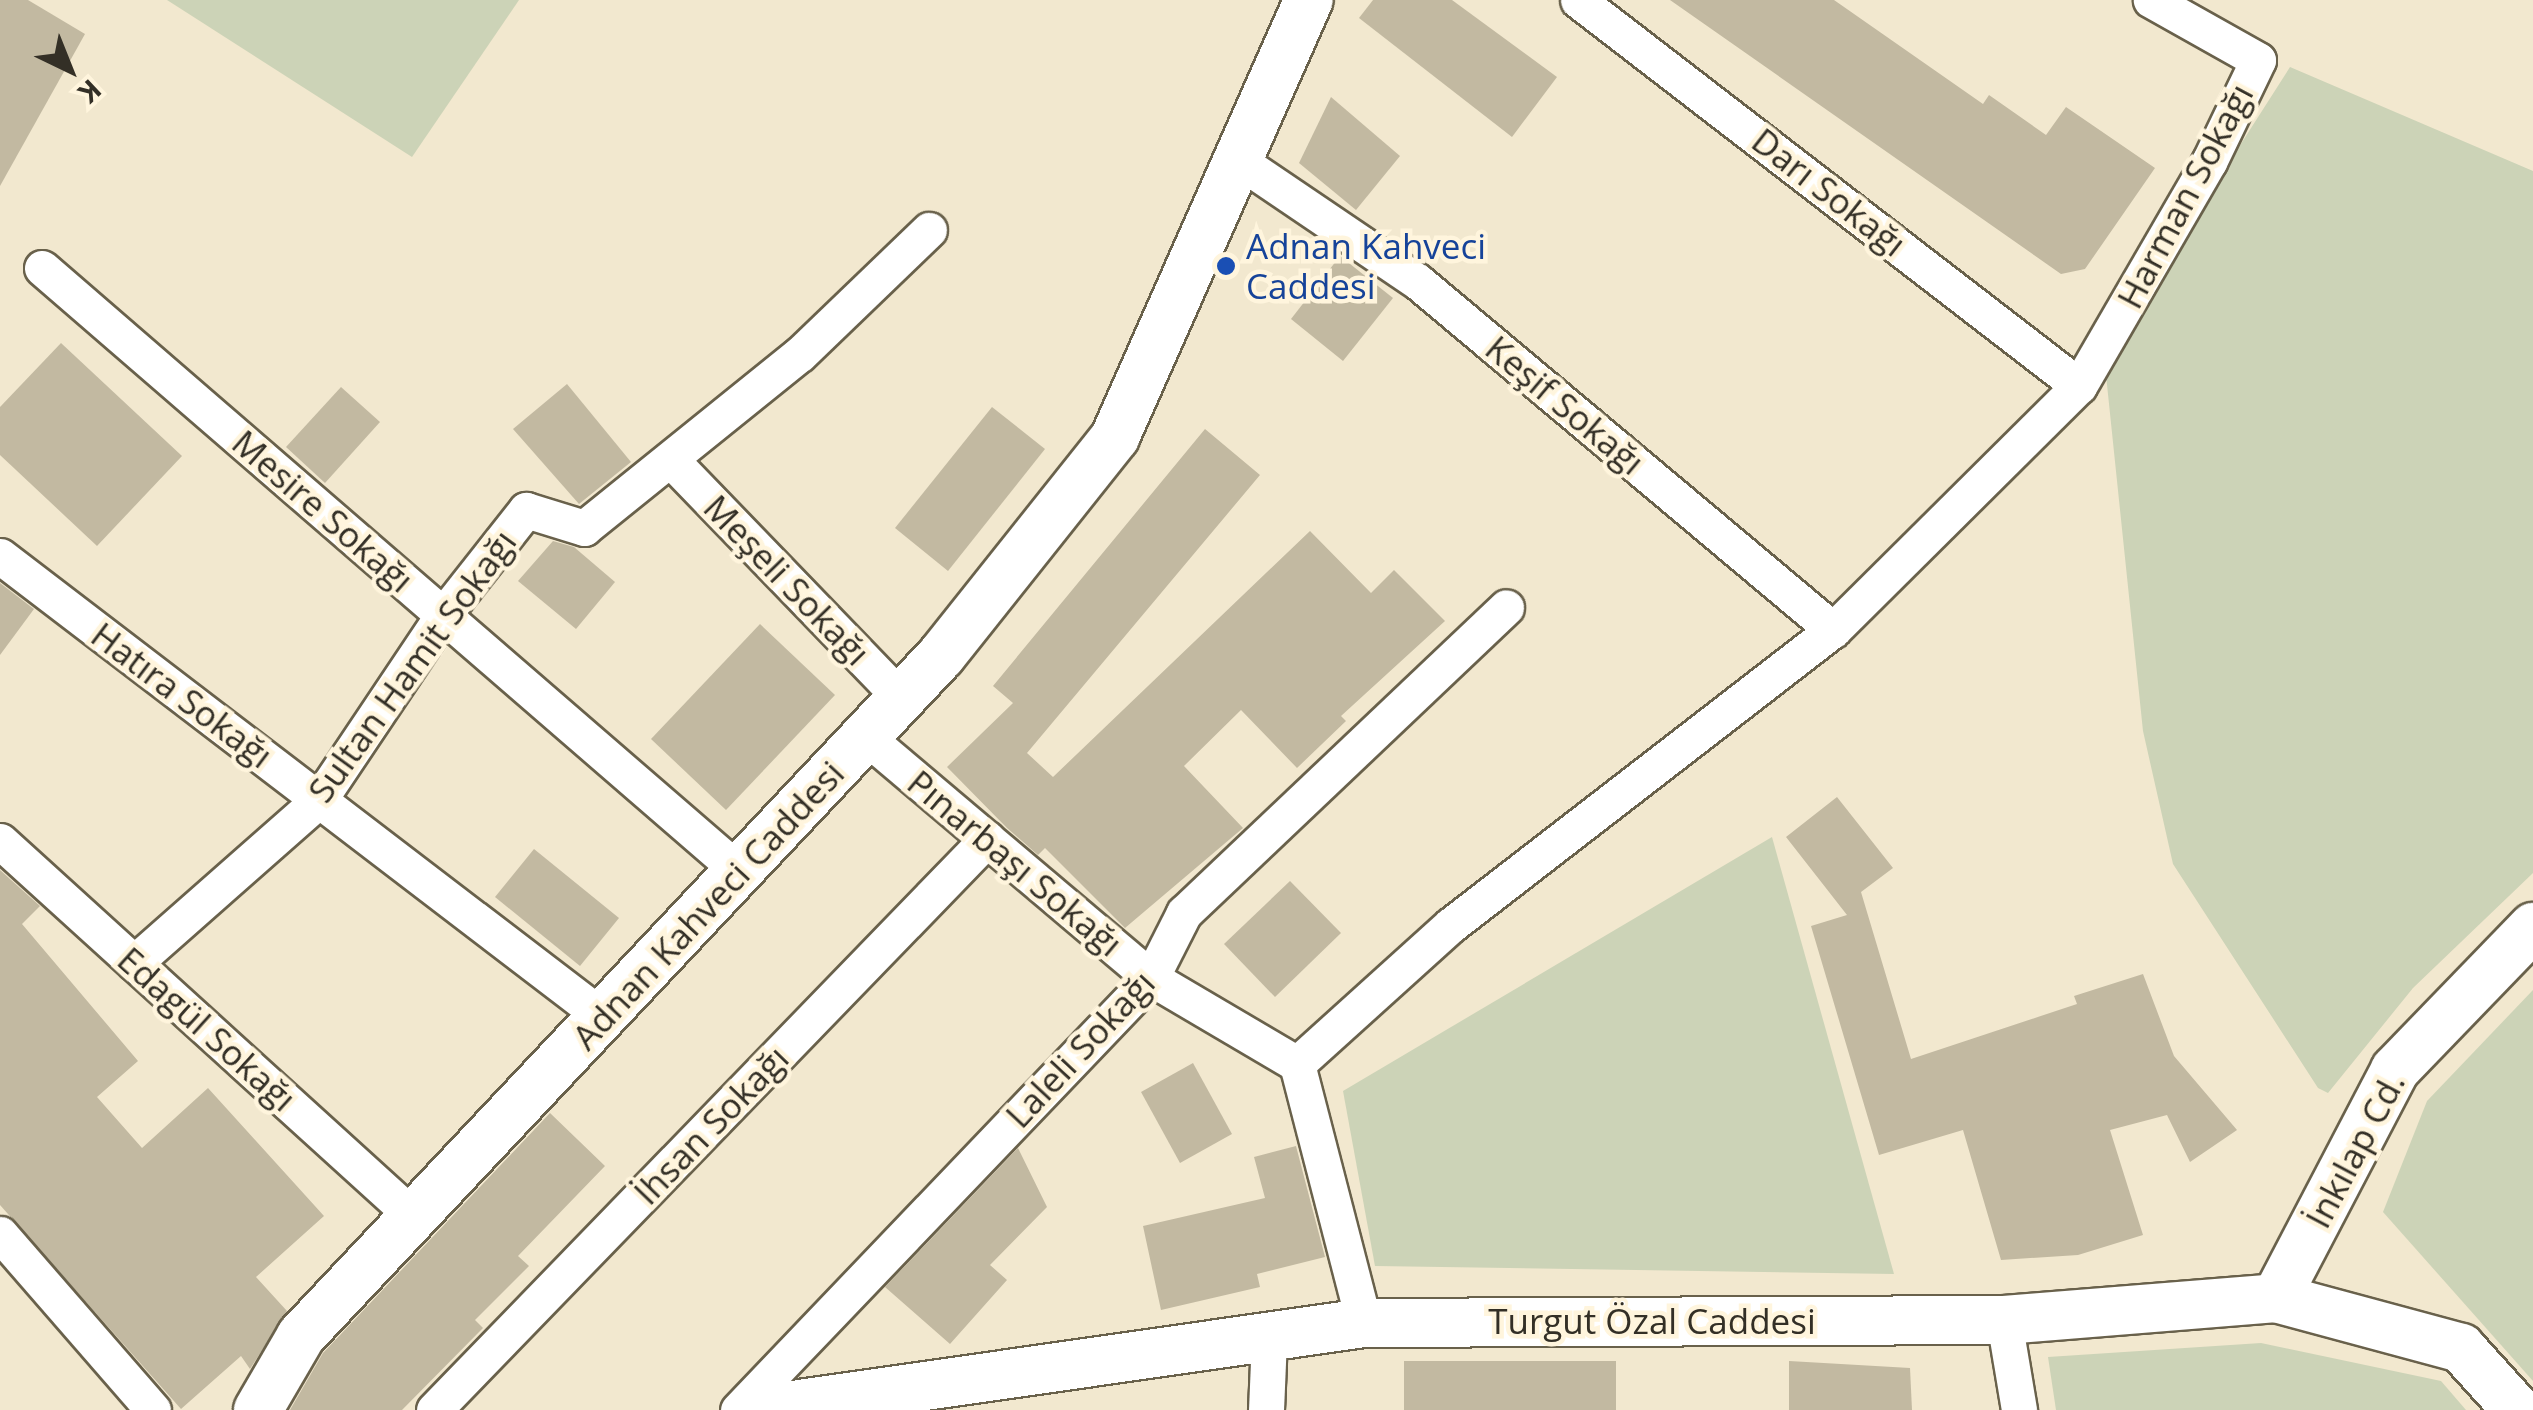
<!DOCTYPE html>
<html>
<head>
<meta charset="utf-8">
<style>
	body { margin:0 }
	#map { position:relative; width:2533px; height:1410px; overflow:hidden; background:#f2e8cf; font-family:"Open Sans",sans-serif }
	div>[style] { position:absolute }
	.green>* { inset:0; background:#ccd3b7 }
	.building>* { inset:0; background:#c2b9a1 }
	.roads { filter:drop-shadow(2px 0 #69614b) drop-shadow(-2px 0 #69614b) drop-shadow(0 2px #69614b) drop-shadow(0 -2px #69614b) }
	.street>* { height:35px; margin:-17.5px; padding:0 17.5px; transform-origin:17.5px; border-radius:17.5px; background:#fff }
	.secondary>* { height:48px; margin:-24px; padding:0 24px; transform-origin:24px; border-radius:24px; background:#fff }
	.dots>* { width:28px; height:28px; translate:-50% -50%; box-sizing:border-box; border:5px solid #fff5dd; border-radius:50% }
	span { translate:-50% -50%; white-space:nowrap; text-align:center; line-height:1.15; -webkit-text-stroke:9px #fff5dd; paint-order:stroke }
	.street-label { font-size:35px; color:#332f26 }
	.transit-label { font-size:35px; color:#164399 }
	.left { translate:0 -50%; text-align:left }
	.north { position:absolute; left:20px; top:20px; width:100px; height:100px; -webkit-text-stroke:8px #fff5dd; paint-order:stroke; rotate:137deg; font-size:28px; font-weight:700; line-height:40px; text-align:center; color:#332f26 }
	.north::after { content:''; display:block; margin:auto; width:35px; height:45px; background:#332f26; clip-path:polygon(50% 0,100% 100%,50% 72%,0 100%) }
</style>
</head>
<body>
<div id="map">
	<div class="green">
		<div style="clip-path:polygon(167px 0,519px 0,412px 157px)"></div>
		<div style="clip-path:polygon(2290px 67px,2533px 171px,2533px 873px,2413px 988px,2328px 1093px,2318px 1088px,2173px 864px,2143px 731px,2106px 375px,2113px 344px)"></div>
		<div style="clip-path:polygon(1772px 837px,1894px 1274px,1375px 1266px,1343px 1091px)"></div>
		<div style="clip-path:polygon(2533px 990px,2533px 1381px,2383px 1212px,2427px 1101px)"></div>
		<div style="clip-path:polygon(2261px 1343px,2441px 1381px,2466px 1410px,2056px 1410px,2048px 1357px)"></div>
	</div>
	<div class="building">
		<div style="clip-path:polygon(0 0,28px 0,85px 34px,0 186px)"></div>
		<div style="clip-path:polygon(1373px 0,1452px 0,1557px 77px,1512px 137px,1359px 18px)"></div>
		<div style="clip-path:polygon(1670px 0,1834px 0,1983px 104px,1989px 95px,2046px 135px,2066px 107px,2155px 168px,2085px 269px,2061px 274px)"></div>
		<div style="clip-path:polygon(1331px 97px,1400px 156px,1356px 210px,1299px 163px)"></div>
		<div style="clip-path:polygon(1340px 256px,1393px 298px,1343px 361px,1291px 319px)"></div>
		<div style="clip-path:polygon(61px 343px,182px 456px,97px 546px,0 455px,0 407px)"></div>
		<div style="clip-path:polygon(567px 384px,631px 462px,579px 504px,513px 429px)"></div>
		<div style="clip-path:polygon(341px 387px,380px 422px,325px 483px,286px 447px)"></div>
		<div style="clip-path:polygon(992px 407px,1045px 449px,948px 571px,895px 528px)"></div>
		<div style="clip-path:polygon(1205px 429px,1260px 475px,1027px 753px,1053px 777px,1310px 531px,1371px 593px,1394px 570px,1445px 621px,1341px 716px,1346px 721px,1297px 768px,1241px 710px,1184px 766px,1243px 828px,1125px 928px,1045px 848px,1038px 855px,1007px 828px,947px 767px,1013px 703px,993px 686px)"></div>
		<div style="clip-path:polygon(553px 541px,574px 547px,615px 582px,576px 629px,518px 581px)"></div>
		<div style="clip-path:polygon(0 583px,34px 609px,0 655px)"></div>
		<div style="clip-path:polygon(760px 624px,835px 695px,726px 810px,651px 739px)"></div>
		<div style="clip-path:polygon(1837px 797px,1893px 868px,1861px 892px,1911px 1059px,2077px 1004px,2074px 996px,2143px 974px,2174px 1056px,2237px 1130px,2190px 1162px,2167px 1115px,2110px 1130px,2143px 1235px,2078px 1255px,2001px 1260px,1963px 1130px,1879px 1155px,1811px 926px,1847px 915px,1786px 837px)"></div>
		<div style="clip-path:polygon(534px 849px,619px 918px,580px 966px,495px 897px)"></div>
		<div style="clip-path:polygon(0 870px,40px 906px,22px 924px,138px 1061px,97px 1097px,142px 1148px,208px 1088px,324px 1216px,256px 1277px,287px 1311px,250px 1369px,241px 1356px,181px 1409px,0 1205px)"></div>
		<div style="clip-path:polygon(1290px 881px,1341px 933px,1275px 997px,1224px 944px)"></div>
		<div style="clip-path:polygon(1193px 1063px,1232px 1134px,1180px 1163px,1141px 1092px)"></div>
		<div style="clip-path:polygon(550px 1113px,605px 1166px,518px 1256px,529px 1266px,475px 1320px,483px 1328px,402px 1410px,290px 1410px,323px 1353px)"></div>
		<div style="clip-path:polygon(1296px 1146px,1325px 1257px,1257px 1274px,1260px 1287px,1161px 1310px,1143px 1226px,1265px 1198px,1254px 1157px)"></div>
		<div style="clip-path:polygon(1018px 1148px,1047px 1207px,990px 1265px,1007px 1280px,950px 1344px,885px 1287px)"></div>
		<div style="clip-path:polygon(1404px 1361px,1616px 1361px,1616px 1410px,1404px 1410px)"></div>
		<div style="clip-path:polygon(1789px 1361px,1910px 1368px,1912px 1410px,1789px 1410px)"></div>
	</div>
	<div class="roads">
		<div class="street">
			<div style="left:1578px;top:0;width:632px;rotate:37.61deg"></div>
			<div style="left:1238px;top:160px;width:216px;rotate:34.1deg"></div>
			<div style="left:1417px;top:281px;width:543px;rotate:39.99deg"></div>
			<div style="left:42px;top:268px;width:923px;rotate:40.87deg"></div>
			<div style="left:673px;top:462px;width:328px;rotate:46deg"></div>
			<div style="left:0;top:556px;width:759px;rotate:37.4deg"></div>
			<div style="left:866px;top:737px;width:373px;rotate:40.2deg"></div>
			<div style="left:1151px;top:978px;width:169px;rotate:30.5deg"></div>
			<div style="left:1297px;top:1064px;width:268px;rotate:75.5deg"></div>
			<div style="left:0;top:841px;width:559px;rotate:42.25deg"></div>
			<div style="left:134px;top:963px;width:247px;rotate:-41.4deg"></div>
			<div style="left:319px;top:800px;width:223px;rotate:-56.2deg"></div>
			<div style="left:443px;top:615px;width:134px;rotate:-51.7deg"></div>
			<div style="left:526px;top:510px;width:61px;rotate:17.2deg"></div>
			<div style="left:584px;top:528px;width:277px;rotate:-38.9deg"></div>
			<div style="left:800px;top:354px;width:179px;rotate:-43.9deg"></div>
			<div style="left:1297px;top:1064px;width:207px;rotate:-42.1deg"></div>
			<div style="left:1451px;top:925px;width:483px;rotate:-37.7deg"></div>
			<div style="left:1833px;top:630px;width:346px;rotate:-44.8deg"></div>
			<div style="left:2079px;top:386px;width:259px;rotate:-59.9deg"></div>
			<div style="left:2209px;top:162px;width:113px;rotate:-64.3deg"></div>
			<div style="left:2258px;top:60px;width:123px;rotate:-150.7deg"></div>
			<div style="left:0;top:1234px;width:233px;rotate:49deg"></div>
			<div style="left:2004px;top:1320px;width:91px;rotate:80.5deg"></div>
			<div style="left:434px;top:1410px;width:795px;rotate:-45.92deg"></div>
			<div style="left:738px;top:1410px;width:598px;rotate:-46.29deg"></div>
			<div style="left:1151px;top:978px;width:73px;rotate:-63.1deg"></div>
			<div style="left:1184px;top:913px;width:444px;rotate:-43.5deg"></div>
			<div style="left:1266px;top:1410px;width:73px;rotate:-87.6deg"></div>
		</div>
		<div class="secondary">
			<div style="left:2276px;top:1298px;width:257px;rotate:-62.4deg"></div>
			<div style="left:2395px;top:1070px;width:199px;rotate:-46deg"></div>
			<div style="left:258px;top:1410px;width:86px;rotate:-59.8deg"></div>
			<div style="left:301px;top:1336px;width:934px;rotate:-46.74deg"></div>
			<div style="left:941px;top:656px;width:280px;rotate:-51.5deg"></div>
			<div style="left:1115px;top:437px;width:478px;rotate:-66.1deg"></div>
			<div style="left:758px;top:1410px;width:612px;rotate:-8.17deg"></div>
			<div style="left:1364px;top:1323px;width:640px;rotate:-0.27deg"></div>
			<div style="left:2004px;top:1320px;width:273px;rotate:-4.6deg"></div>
			<div style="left:2276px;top:1298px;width:192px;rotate:15.1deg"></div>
			<div style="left:2461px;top:1348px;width:84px;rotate:47.9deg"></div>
		</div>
	</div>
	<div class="dots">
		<div style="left:1226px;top:266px;background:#1a4fb4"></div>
	</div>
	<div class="street-label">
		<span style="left:1829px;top:192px;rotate:38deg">Darı Sokağı</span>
		<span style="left:2185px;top:196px;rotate:-62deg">Harman Sokağı</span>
		<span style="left:1565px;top:405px;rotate:40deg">Keşif Sokağı</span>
		<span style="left:323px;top:511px;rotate:41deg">Mesire Sokağı</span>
		<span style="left:787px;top:580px;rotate:46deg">Meşeli Sokağı</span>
		<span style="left:412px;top:666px;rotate:-54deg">Sultan Hamit Sokağı</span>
		<span style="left:182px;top:695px;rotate:37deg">Hatıra Sokağı</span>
		<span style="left:1015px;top:863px;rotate:40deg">Pınarbaşı Sokağı</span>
		<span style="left:708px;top:905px;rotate:-47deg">Adnan Kahveci Caddesi</span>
		<span style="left:207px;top:1029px;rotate:42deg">Edagül Sokağı</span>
		<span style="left:1080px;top:1049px;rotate:-47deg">Laleli Sokağı</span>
		<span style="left:711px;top:1125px;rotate:-46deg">İhsan Sokağı</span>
		<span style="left:2355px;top:1150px;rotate:-62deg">İnkılap Cd.</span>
		<span style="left:1652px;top:1321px">Turgut Özal Caddesi</span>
	</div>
	<div class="transit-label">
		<span class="left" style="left:1246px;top:266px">Adnan Kahveci<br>Caddesi</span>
	</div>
	<div class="north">K</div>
</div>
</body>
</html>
